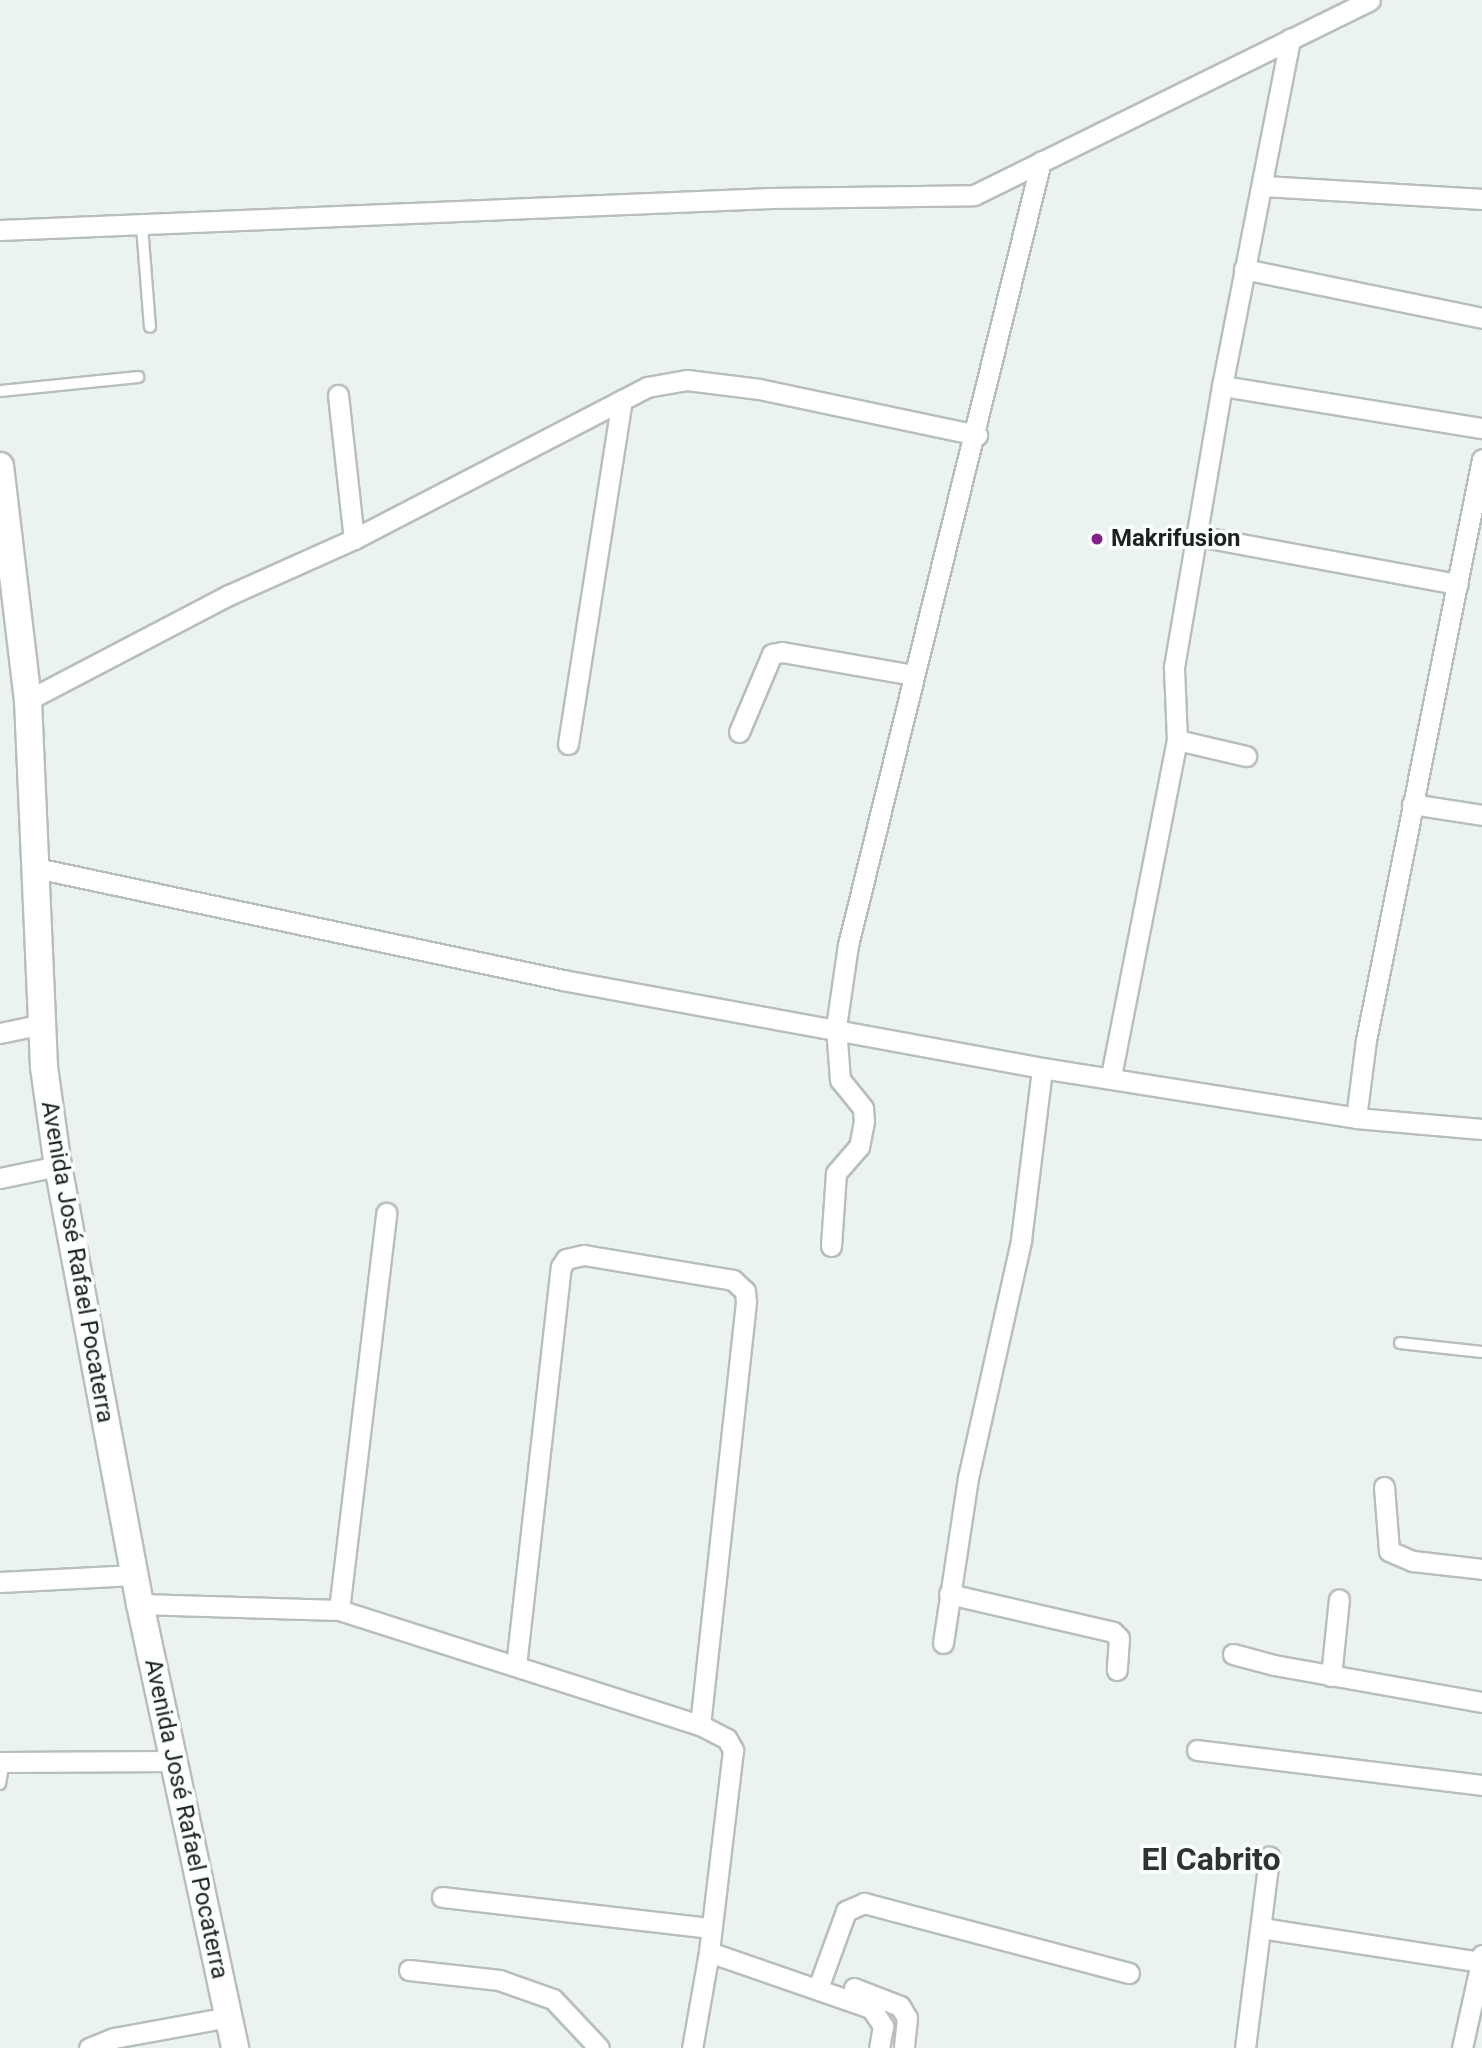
<!DOCTYPE html>
<html>
<head>
<meta charset="utf-8">
<style>
	body { margin:0 }
	#map { position:relative; width:1482px; height:2048px; overflow:hidden; background:#ebf3ef; font-family:Roboto,sans-serif }
	div>[style] { position:absolute }
	.roads { filter:drop-shadow(2px 0 #b8bebb) drop-shadow(-2px 0 #b8bebb) drop-shadow(0 2px #b8bebb) drop-shadow(0 -2px #b8bebb) }
	.lane>* { height:10px; margin:-5px; padding:0 5px; transform-origin:5px; border-radius:5px; background:#fff }
	.street>* { height:19px; margin:-9.5px; padding:0 9.5px; transform-origin:9.5px; border-radius:9.5px; background:#fff }
	.secondary>* { height:26px; margin:-13px; padding:0 13px; transform-origin:13px; border-radius:13px; background:#fff }
	.dots>* { width:19px; height:19px; translate:-50% -50%; box-sizing:border-box; border:4px solid #fbfffd; border-radius:50% }
	span { translate:-50% -50%; white-space:nowrap; text-align:center; line-height:1.15; -webkit-text-stroke:7px #fbfffd; paint-order:stroke }
	.poi-label { font-size:24px; color:#1e2120; font-weight:700 }
	.left { translate:0 -50%; text-align:left }
	.street-label { font-size:24px; color:#1e2120 }
	.district-label { font-size:32px; color:#2f3432; font-weight:700 }
</style>
</head>
<body>
<div id="map">
	<div class="roads">
		<div class="lane">
			<div style="left:142px;top:226px;width:101px;rotate:85.5deg"></div>
			<div style="left:0;top:391px;width:139px;rotate:-5.8deg"></div>
			<div style="left:1400px;top:1343px;width:82px;rotate:6.3deg"></div>
			<div style="left:0;top:1784px;width:22px;rotate:-80deg"></div>
		</div>
		<div class="street">
			<div style="left:1265px;top:186px;width:217px;rotate:3.4deg"></div>
			<div style="left:0;top:230px;width:772px;rotate:-2.38deg"></div>
			<div style="left:771px;top:198px;width:203px;rotate:-0.8deg"></div>
			<div style="left:974px;top:195px;width:441px;rotate:-26.2deg"></div>
			<div style="left:1244px;top:269px;width:243px;rotate:11.6deg"></div>
			<div style="left:1222px;top:386px;width:263px;rotate:9.2deg"></div>
			<div style="left:338px;top:395px;width:145px;rotate:83.7deg"></div>
			<div style="left:1198px;top:536px;width:264px;rotate:10.5deg"></div>
			<div style="left:28px;top:700px;width:227px;rotate:-27.6deg"></div>
			<div style="left:229px;top:595px;width:137px;rotate:-24.1deg"></div>
			<div style="left:354px;top:539px;width:330px;rotate:-27.4deg"></div>
			<div style="left:647px;top:387px;width:41px;rotate:-9.9deg"></div>
			<div style="left:687px;top:380px;width:73px;rotate:7.1deg"></div>
			<div style="left:759px;top:389px;width:223px;rotate:11.9deg"></div>
			<div style="left:739px;top:732px;width:85px;rotate:-67.1deg"></div>
			<div style="left:772px;top:654px;width:10px;rotate:-11deg"></div>
			<div style="left:782px;top:652px;width:134px;rotate:9.9deg"></div>
			<div style="left:1177px;top:740px;width:71px;rotate:13.1deg"></div>
			<div style="left:568px;top:744px;width:348px;rotate:-81.1deg"></div>
			<div style="left:1412px;top:804px;width:71px;rotate:8.9deg"></div>
			<div style="left:36px;top:868px;width:539px;rotate:12deg"></div>
			<div style="left:563px;top:980px;width:487px;rotate:10.4deg"></div>
			<div style="left:1042px;top:1068px;width:318px;rotate:9deg"></div>
			<div style="left:1356px;top:1118px;width:126px;rotate:5deg"></div>
			<div style="left:0;top:1033px;width:44px;rotate:-11.8deg"></div>
			<div style="left:1111px;top:1076px;width:342px;rotate:-78.9deg"></div>
			<div style="left:1177px;top:740px;width:73px;rotate:-92.4deg"></div>
			<div style="left:1174px;top:667px;width:285px;rotate:-80.3deg"></div>
			<div style="left:1222px;top:386px;width:354px;rotate:-78.9deg"></div>
			<div style="left:1356px;top:1118px;width:79px;rotate:-82.7deg"></div>
			<div style="left:1366px;top:1040px;width:592px;rotate:-78.71deg"></div>
			<div style="left:0;top:1178px;width:59px;rotate:-11.7deg"></div>
			<div style="left:831px;top:1246px;width:73px;rotate:-86.1deg"></div>
			<div style="left:836px;top:1173px;width:35px;rotate:-49deg"></div>
			<div style="left:859px;top:1147px;width:25px;rotate:-79deg"></div>
			<div style="left:864px;top:1122px;width:14px;rotate:-94deg"></div>
			<div style="left:863px;top:1108px;width:36px;rotate:-129deg"></div>
			<div style="left:840px;top:1080px;width:53px;rotate:-94.3deg"></div>
			<div style="left:836px;top:1027px;width:83px;rotate:-81.7deg"></div>
			<div style="left:848px;top:945px;width:807px;rotate:-76.17deg"></div>
			<div style="left:1384px;top:1487px;width:64px;rotate:85.5deg"></div>
			<div style="left:1389px;top:1551px;width:26px;rotate:23deg"></div>
			<div style="left:1413px;top:1561px;width:69px;rotate:6.6deg"></div>
			<div style="left:0;top:1582px;width:134px;rotate:-3deg"></div>
			<div style="left:949px;top:1594px;width:168px;rotate:13deg"></div>
			<div style="left:1113px;top:1632px;width:8px;rotate:45deg"></div>
			<div style="left:1119px;top:1638px;width:32px;rotate:94deg"></div>
			<div style="left:140px;top:1604px;width:199px;rotate:1.7deg"></div>
			<div style="left:339px;top:1610px;width:379px;rotate:17.7deg"></div>
			<div style="left:700px;top:1725px;width:30px;rotate:27deg"></div>
			<div style="left:727px;top:1739px;width:13px;rotate:61deg"></div>
			<div style="left:733px;top:1750px;width:203px;rotate:96.8deg"></div>
			<div style="left:709px;top:1952px;width:97px;rotate:100deg"></div>
			<div style="left:339px;top:1610px;width:400px;rotate:-83.2deg"></div>
			<div style="left:943px;top:1643px;width:167px;rotate:-81.4deg"></div>
			<div style="left:968px;top:1478px;width:244px;rotate:-77.4deg"></div>
			<div style="left:1021px;top:1240px;width:173px;rotate:-83deg"></div>
			<div style="left:1233px;top:1654px;width:42px;rotate:15deg"></div>
			<div style="left:1274px;top:1665px;width:211px;rotate:10.1deg"></div>
			<div style="left:516px;top:1666px;width:402px;rotate:-83.6deg"></div>
			<div style="left:561px;top:1267px;width:9px;rotate:-58deg"></div>
			<div style="left:566px;top:1259px;width:18px;rotate:-13deg"></div>
			<div style="left:584px;top:1255px;width:151px;rotate:9.5deg"></div>
			<div style="left:733px;top:1280px;width:16px;rotate:43deg"></div>
			<div style="left:745px;top:1291px;width:11px;rotate:85deg"></div>
			<div style="left:746px;top:1302px;width:425px;rotate:96.2deg"></div>
			<div style="left:1331px;top:1676px;width:77px;rotate:-84.1deg"></div>
			<div style="left:1197px;top:1750px;width:287px;rotate:7deg"></div>
			<div style="left:0;top:1762px;width:173px;rotate:-0.3deg"></div>
			<div style="left:442px;top:1897px;width:270px;rotate:6.6deg"></div>
			<div style="left:1261px;top:1928px;width:223px;rotate:8.8deg"></div>
			<div style="left:1481px;top:1962px;width:7px;rotate:-82deg"></div>
			<div style="left:709px;top:1952px;width:171px;rotate:19.1deg"></div>
			<div style="left:871px;top:2008px;width:22px;rotate:56deg"></div>
			<div style="left:883px;top:2026px;width:22px;rotate:100deg"></div>
			<div style="left:409px;top:1970px;width:91px;rotate:6.3deg"></div>
			<div style="left:499px;top:1980px;width:57px;rotate:19.4deg"></div>
			<div style="left:553px;top:1999px;width:67px;rotate:46.8deg"></div>
			<div style="left:818px;top:1988px;width:82px;rotate:-70deg"></div>
			<div style="left:846px;top:1911px;width:20px;rotate:-24deg"></div>
			<div style="left:864px;top:1903px;width:274px;rotate:14.8deg"></div>
			<div style="left:854px;top:1988px;width:49px;rotate:21.4deg"></div>
			<div style="left:900px;top:2006px;width:14px;rotate:60deg"></div>
			<div style="left:907px;top:2018px;width:30px;rotate:96deg"></div>
			<div style="left:89px;top:2048px;width:27px;rotate:-22deg"></div>
			<div style="left:114px;top:2038px;width:116px;rotate:-10.4deg"></div>
			<div style="left:1245px;top:2048px;width:193px;rotate:-82.8deg"></div>
			<div style="left:1462px;top:2048px;width:88px;rotate:-77.5deg"></div>
		</div>
		<div class="secondary">
			<div style="left:0;top:466px;width:236px;rotate:83.2deg"></div>
			<div style="left:28px;top:700px;width:367px;rotate:87.5deg"></div>
			<div style="left:44px;top:1067px;width:100px;rotate:82deg"></div>
			<div style="left:58px;top:1166px;width:446px;rotate:79.4deg"></div>
			<div style="left:140px;top:1604px;width:454px;rotate:77.9deg"></div>
		</div>
	</div>
	<div class="dots">
		<div style="left:1097px;top:539px;background:#85218a"></div>
	</div>
	<div class="poi-label">
		<span class="left" style="left:1111px;top:539px">Makrifusion</span>
	</div>
	<div class="street-label">
		<span style="left:77px;top:1262px;rotate:80deg">Avenida José Rafael Pocaterra</span>
		<span style="left:186px;top:1819px;rotate:78deg">Avenida José Rafael Pocaterra</span>
	</div>
	<div class="district-label">
		<span style="left:1211px;top:1859px">El Cabrito</span>
	</div>
</div>
</body>
</html>
